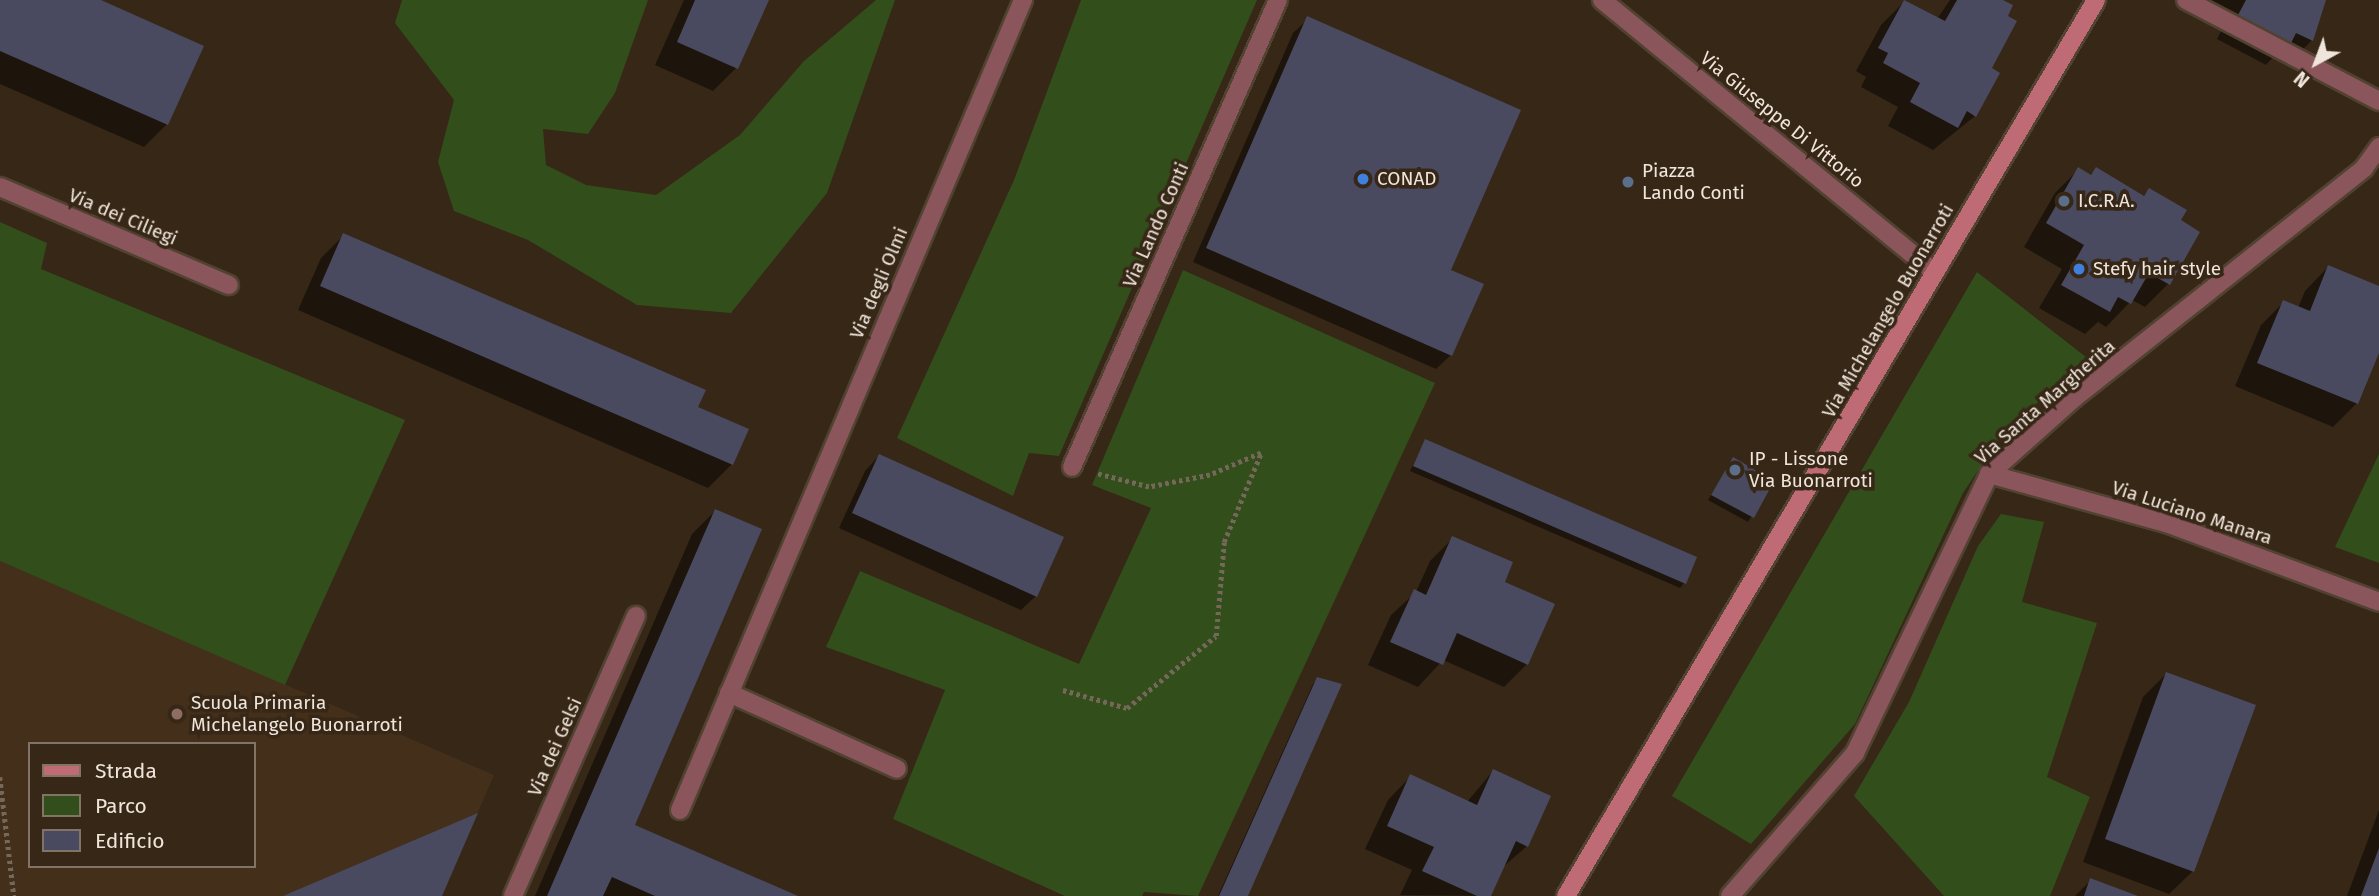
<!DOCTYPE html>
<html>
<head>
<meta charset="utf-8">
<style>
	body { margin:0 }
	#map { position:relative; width:2379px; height:896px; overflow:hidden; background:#372717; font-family:"Fira Sans",sans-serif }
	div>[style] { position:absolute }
	.built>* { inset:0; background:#442f1a }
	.green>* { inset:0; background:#324e1b }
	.shadow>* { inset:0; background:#0007 }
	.building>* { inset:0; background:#494a60 }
	.path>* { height:4.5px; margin-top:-2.25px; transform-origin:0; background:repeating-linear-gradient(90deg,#756759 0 3.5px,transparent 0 7px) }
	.roads { filter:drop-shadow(2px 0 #514232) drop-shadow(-2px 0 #514232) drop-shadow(0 2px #514232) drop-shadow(0 -2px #514232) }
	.street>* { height:18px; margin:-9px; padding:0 9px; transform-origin:9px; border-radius:9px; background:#8a555b }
	.secondary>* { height:18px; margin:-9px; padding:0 9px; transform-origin:9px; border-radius:9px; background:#bf6b76 }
	.dots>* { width:19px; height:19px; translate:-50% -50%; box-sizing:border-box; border:4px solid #372717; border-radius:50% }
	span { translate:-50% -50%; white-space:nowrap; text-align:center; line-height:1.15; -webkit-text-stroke:7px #372717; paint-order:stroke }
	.street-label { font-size:19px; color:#efe5db }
	.poi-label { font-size:19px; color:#efe5db }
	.left { translate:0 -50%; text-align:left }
	.legend { position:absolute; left:28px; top:742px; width:228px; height:126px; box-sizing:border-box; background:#372717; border:2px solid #817365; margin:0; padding:9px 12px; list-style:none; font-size:21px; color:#efe5db }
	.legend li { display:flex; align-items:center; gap:14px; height:35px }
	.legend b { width:35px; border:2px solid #817365 }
	.north { position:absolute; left:2281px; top:28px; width:70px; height:70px; -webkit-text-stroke:5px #372717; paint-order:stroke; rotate:221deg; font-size:19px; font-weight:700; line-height:28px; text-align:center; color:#efe5db }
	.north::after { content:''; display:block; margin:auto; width:24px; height:32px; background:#efe5db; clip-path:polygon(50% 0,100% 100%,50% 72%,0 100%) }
</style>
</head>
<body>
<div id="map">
	<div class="built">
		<div style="clip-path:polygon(evenodd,0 561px,494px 775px,442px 896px,0 896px,0 561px,30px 744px,254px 744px,254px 866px,30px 866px,30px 744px)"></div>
	</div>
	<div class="green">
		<div style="clip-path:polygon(402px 0,648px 0,615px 93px,588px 134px,543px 129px,546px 165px,586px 185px,656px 195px,740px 135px,804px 61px,876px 0,895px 0,827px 193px,731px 313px,637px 305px,528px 240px,454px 211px,438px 162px,454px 100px,395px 23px)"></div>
		<div style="clip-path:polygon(1081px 0,1257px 0,1059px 456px,1029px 453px,1013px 496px,897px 438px,1014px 180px)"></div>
		<div style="clip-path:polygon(0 222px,47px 243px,41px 269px,405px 420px,285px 685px,0 561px)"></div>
		<div style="clip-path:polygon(1183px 270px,1435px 383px,1198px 896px,1144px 892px,1142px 896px,1065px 896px,893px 819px,945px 690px,826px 647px,860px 571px,1079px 664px,1151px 508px,1092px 485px)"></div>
		<div style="clip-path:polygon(1977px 272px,2086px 357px,1999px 439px,1963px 493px,1855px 724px,1751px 844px,1672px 796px)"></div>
		<div style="clip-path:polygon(2379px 454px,2379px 563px,2335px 547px)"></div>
		<div style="clip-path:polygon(2001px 514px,2044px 522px,2022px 602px,2097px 623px,2047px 777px,2090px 797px,2050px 896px,1944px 896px,1854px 796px,1909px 702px,1978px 546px)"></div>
	</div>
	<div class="shadow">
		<div style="clip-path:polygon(0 0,97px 0,167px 124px,144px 147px,0 84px)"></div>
		<div style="clip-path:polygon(684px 0,767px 0,736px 68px,713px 91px,655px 65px)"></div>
		<div style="clip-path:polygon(1950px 0,2000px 0,1975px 116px,1933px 150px,1888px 126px,1898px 107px,1861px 87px,1866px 77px,1856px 71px,1881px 25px,1905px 1px,1937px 19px)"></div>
		<div style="clip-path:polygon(2191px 0,2324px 0,2312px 40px,2289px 64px,2274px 56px,2266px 65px,2217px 39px,2227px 19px)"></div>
		<div style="clip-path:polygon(1308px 19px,1448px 271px,1451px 355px,1436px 369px,1193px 262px,1293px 33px)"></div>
		<div style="clip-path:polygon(2078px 170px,2089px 176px,2096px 170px,2142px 197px,2149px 190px,2178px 221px,2168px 284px,2145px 307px,2132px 300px,2106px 327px,2098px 322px,2085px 334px,2039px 308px,2062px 269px,2024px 247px,2055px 193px)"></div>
		<div style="clip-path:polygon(344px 235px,696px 408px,732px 464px,708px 488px,298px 310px,321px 258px)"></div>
		<div style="clip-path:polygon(2328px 267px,2379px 288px,2379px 349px,2357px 403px,2333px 427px,2235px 386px,2261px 325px,2284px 302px,2298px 308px,2305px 291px)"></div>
		<div style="clip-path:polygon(1425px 441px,1684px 583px,1680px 588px,1410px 471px)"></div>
		<div style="clip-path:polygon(879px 456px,1036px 596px,1021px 610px,839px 528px,865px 471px)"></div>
		<div style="clip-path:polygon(1733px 459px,1772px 481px,1748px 522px,1708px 500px)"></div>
		<div style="clip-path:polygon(715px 511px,632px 826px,794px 896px,535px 896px,692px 534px)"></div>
		<div style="clip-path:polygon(1453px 538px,1502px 583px,1527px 664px,1504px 687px,1443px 660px,1418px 687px,1368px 665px,1391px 615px,1416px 592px,1430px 561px)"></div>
		<div style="clip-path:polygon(2166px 674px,2193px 871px,2169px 894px,2083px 862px,2143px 697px)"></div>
		<div style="clip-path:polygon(1318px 679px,1246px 896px,1218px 896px,1313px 684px)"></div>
		<div style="clip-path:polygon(1493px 771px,1527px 846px,1502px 868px,1489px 896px,1400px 895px,1412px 870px,1365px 849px,1388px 800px,1411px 776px,1467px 802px)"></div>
		<div style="clip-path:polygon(2379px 810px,2379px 896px,2347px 896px)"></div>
		<div style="clip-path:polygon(2091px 880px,2133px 896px,2075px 896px)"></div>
	</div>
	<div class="building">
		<div style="clip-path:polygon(0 0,101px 0,204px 46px,168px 125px,0 51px)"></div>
		<div style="clip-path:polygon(695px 0,769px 0,738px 69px,677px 42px)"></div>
		<div style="clip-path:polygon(1904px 0,1945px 21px,1957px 0,2003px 0,2013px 5px,2008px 16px,2017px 21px,1992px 68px,2000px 73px,1976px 117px,1967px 111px,1958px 128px,1910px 102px,1920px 83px,1883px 63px,1888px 53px,1878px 48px)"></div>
		<div style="clip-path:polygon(2246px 0,2326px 0,2313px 41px,2296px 33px,2291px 43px,2238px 15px)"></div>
		<div style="clip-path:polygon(1307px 16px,1521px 110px,1451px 270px,1484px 284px,1452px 356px,1206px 248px)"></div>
		<div style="clip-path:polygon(2078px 167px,2091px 175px,2096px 167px,2144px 196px,2149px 188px,2187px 210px,2181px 220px,2200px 232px,2170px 285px,2149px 273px,2131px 304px,2118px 297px,2110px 312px,2061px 285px,2084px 245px,2046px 223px)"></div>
		<div style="clip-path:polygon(343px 233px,706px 390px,698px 407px,749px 429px,733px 465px,320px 286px)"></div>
		<div style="clip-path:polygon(2328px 265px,2379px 286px,2379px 353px,2358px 404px,2257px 363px,2283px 300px,2310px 311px)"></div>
		<div style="clip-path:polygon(1425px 439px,1697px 557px,1686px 584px,1413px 466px)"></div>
		<div style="clip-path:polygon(879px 454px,1064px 537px,1037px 597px,852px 513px)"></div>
		<div style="clip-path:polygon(1733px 457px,1774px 481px,1754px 518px,1711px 495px)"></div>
		<div style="clip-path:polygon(715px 509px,762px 529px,635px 825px,798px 896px,655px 896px,612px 877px,603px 896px,547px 896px)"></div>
		<div style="clip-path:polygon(1452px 536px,1513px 562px,1505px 582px,1555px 604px,1528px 665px,1457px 633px,1443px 665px,1390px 642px,1414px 589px,1426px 595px)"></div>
		<div style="clip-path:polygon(2166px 672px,2256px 705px,2194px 872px,2105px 839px)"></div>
		<div style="clip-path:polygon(1317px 677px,1342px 684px,1248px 896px,1219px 896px)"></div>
		<div style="clip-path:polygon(1493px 769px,1551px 796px,1528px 847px,1516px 841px,1491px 896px,1477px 896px,1422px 871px,1434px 847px,1387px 826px,1410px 774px,1477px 805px)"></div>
		<div style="clip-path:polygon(478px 813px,442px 896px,283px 896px)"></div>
		<div style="clip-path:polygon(2379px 848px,2379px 896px,2361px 896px)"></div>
		<div style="clip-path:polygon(2090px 878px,2138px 896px,2084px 896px)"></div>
	</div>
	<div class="path">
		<div style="left:1063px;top:690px;width:66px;rotate:15.7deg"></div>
		<div style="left:1127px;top:708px;width:114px;rotate:-39deg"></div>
		<div style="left:1216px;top:636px;width:94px;rotate:-85.1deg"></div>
		<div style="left:1224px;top:542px;width:96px;rotate:-67.4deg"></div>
		<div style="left:1261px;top:453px;width:56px;rotate:156.7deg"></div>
		<div style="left:1210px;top:475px;width:62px;rotate:168.9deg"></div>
		<div style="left:1149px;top:487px;width:53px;rotate:-165.7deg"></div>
		<div style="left:0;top:777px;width:120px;rotate:83.3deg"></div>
	</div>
	<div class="roads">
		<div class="street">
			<div style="left:1602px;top:0;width:429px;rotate:39.3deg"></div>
			<div style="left:2186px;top:0;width:218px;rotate:27.6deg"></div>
			<div style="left:0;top:187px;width:249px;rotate:23.2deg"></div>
			<div style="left:1072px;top:467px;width:510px;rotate:-66.2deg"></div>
			<div style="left:1989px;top:474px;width:184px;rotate:15.5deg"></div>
			<div style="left:2166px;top:523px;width:227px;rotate:20.3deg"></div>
			<div style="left:729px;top:693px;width:184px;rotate:24.3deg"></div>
			<div style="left:680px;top:810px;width:880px;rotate:-67.05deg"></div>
			<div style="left:513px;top:896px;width:306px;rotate:-66.3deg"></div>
			<div style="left:1730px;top:896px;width:190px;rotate:-48.8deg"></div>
			<div style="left:1855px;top:753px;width:310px;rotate:-64.3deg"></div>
			<div style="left:1989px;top:474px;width:113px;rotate:-41.8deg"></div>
			<div style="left:2073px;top:399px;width:372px;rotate:-38.4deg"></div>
			<div style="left:2364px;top:168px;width:26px;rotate:-54deg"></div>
		</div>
		<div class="secondary">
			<div style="left:1566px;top:896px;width:1041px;rotate:-59.39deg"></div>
		</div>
	</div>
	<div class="dots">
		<div style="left:1363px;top:179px;background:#3f7fe0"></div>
		<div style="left:1628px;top:182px;background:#5c6f8a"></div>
		<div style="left:2064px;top:201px;background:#5c6f8a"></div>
		<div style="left:2079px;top:269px;background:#3f7fe0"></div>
		<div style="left:1735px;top:470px;background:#5c6f8a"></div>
		<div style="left:177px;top:714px;background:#8d6e63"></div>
	</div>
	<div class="street-label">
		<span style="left:1782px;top:120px;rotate:39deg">Via Giuseppe Di Vittorio</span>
		<span style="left:123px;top:217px;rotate:23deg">Via dei Ciliegi</span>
		<span style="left:1156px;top:225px;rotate:-66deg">Via Lando Conti</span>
		<span style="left:879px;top:283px;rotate:-67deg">Via degli Olmi</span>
		<span style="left:1888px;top:311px;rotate:-60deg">Via Michelangelo Buonarroti</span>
		<span style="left:2045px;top:402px;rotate:-41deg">Via Santa Margherita</span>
		<span style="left:2192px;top:513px;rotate:18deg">Via Luciano Manara</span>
		<span style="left:555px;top:747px;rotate:-66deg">Via dei Gelsi</span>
	</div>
	<div class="poi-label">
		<span class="left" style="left:1642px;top:182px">Piazza<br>Lando Conti</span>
		<span class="left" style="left:1377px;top:179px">CONAD</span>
		<span class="left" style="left:2078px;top:201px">I.C.R.A.</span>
		<span class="left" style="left:2093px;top:269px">Stefy hair style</span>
		<span class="left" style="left:1749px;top:470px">IP - Lissone<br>Via Buonarroti</span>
		<span class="left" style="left:191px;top:714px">Scuola Primaria<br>Michelangelo Buonarroti</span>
	</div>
	<ul class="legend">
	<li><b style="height:9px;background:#bf6b76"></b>Strada</li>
	<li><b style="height:19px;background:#324e1b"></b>Parco</li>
	<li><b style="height:19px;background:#494a60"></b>Edificio</li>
	</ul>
	<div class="north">N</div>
</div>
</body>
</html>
